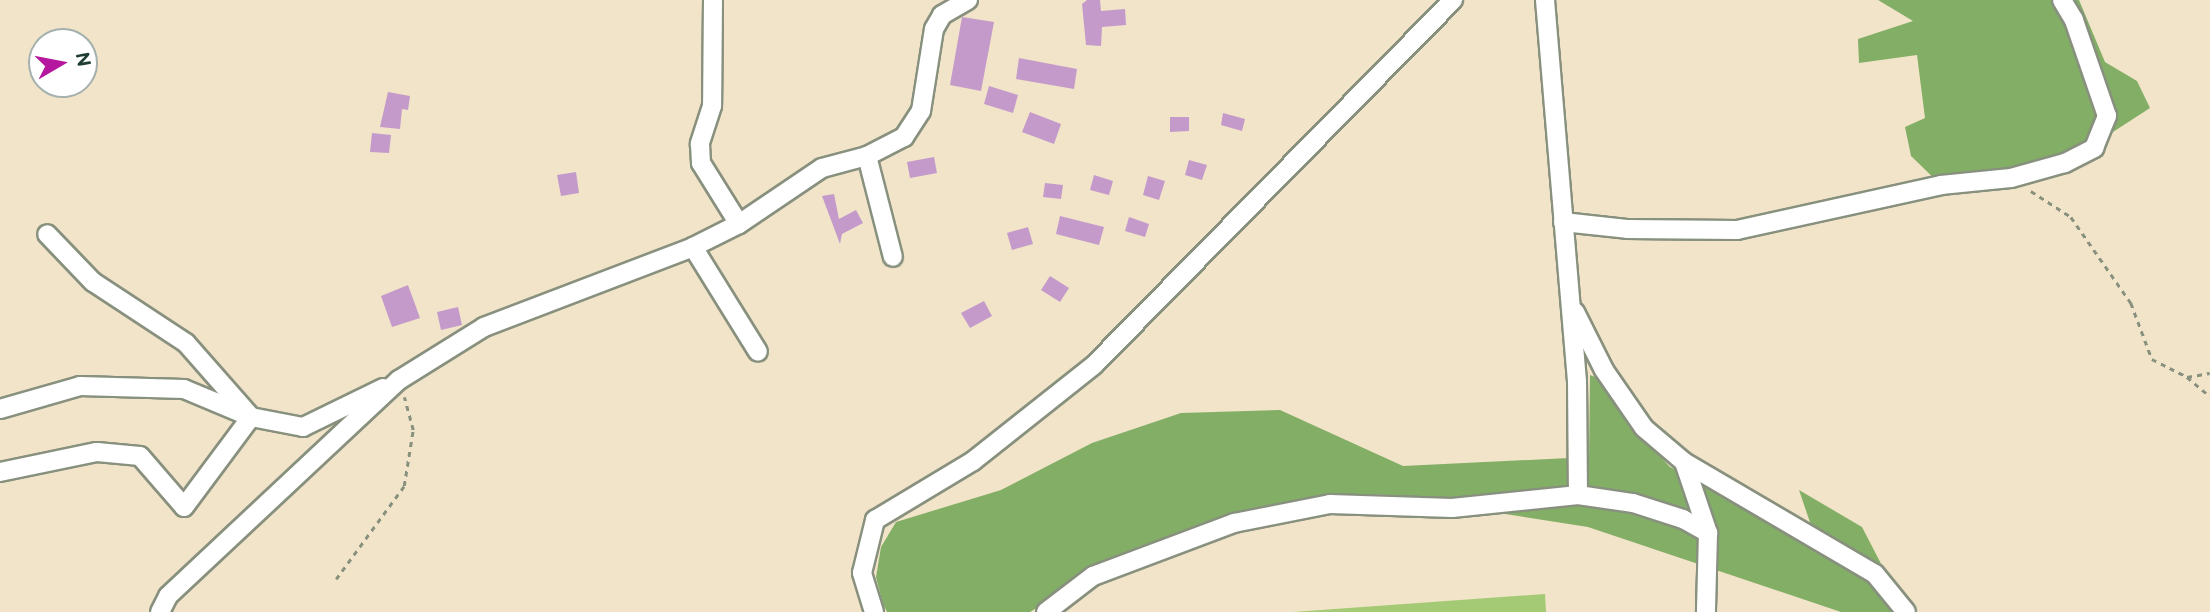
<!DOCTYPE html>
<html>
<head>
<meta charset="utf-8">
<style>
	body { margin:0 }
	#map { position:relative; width:2210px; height:612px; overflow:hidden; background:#f1e4c9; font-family:"Balsamiq Sans",sans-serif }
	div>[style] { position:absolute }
	.green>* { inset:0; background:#a4ca75 }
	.forest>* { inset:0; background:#83ae66 }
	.building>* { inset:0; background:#c49acb }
	.path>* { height:2.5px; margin-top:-1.25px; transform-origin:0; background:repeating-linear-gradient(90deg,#88907e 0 5px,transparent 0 10px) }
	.roads { filter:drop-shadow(2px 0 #88907e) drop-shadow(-2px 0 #88907e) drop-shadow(0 2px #88907e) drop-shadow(0 -2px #88907e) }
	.minor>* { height:18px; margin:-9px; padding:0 9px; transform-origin:9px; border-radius:9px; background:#fff }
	span { translate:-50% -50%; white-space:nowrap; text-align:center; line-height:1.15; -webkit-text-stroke:6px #fff; paint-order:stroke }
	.north { position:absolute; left:28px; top:28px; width:70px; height:70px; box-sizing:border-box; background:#fff; border:2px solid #a5b1ae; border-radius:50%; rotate:80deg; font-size:19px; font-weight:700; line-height:28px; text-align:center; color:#1f3d34 }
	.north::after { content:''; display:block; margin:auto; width:24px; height:32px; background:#b5179e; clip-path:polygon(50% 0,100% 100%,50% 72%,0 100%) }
</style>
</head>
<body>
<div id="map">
	<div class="green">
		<div style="clip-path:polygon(1545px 594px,1546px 612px,1293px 612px)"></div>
	</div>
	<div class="forest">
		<div style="clip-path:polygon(1878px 0,2079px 0,2105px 62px,2137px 81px,2150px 108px,2065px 163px,1941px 185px,1911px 156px,1905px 127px,1925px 118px,1917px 55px,1859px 63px,1858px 39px,1913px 21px)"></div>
		<div style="clip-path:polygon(1590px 375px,1603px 380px,1633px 427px,1670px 467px,1816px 540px,1799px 490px,1862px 527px,1906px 612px,1841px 612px,1588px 527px,1379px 494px,1245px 511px,1138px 547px,1030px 612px,887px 612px,883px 604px,876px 577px,881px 547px,896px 522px,1001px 490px,1092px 443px,1181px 413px,1280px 410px,1403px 466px,1589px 457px)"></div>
	</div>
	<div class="building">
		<div style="clip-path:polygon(1087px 0,1100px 0,1101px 11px,1125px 9px,1126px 25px,1102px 27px,1101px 46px,1086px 45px,1082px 4px)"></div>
		<div style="clip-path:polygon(962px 17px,994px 22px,981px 91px,950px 85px)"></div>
		<div style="clip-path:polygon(1019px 58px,1077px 69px,1074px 89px,1016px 79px)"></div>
		<div style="clip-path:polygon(989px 86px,1018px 95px,1013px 113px,984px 104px)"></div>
		<div style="clip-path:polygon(388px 92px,410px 96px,408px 110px,402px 109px,400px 129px,380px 127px)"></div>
		<div style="clip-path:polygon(1030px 112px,1061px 124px,1054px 144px,1022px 132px)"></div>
		<div style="clip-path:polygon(1223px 113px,1245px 119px,1242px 131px,1221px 125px)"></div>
		<div style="clip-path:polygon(1170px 117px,1189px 117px,1189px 131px,1170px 132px)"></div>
		<div style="clip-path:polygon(372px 133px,391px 135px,389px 153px,370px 152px)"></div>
		<div style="clip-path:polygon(934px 157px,937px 173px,910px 178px,907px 162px)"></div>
		<div style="clip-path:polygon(1189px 160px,1207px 165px,1202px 180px,1185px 175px)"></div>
		<div style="clip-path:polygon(576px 172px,579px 193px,561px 196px,557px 175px)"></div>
		<div style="clip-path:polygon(1094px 175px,1113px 181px,1109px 195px,1090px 190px)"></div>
		<div style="clip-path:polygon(1148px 176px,1165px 181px,1159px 200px,1143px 195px)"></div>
		<div style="clip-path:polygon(1045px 183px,1063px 185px,1061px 199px,1043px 197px)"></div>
		<div style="clip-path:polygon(834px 194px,839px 219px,856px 210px,863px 223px,842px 234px,840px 244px,822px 196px)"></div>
		<div style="clip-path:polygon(1060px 216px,1104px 227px,1099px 245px,1056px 234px)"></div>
		<div style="clip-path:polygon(1129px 217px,1149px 224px,1145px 237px,1125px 231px)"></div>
		<div style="clip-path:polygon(1028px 227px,1033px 244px,1012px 250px,1007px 233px)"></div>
		<div style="clip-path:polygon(1050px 276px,1069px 288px,1060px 302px,1041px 290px)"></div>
		<div style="clip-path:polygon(408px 285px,420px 318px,392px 327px,381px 296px)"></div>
		<div style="clip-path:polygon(984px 301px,992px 316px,970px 328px,961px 313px)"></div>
		<div style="clip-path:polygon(458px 307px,462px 325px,441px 330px,437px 312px)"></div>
	</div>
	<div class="path">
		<div style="left:2031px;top:191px;width:48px;rotate:33deg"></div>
		<div style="left:2071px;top:217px;width:105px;rotate:55.1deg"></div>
		<div style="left:2131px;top:303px;width:60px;rotate:69.4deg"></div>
		<div style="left:2152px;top:359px;width:39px;rotate:27deg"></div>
		<div style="left:2187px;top:377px;width:23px;rotate:-10deg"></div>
		<div style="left:2187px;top:377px;width:30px;rotate:40deg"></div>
		<div style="left:336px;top:579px;width:115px;rotate:-53.8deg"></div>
		<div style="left:404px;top:486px;width:57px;rotate:-80.9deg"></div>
		<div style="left:413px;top:430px;width:34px;rotate:-105deg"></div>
	</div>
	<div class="roads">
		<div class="minor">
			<div style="left:713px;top:0;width:106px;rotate:90.5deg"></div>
			<div style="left:712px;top:106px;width:40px;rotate:108deg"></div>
			<div style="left:700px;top:144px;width:19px;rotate:87deg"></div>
			<div style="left:701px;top:163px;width:72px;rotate:58.1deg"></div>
			<div style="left:1545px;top:0;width:382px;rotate:85.2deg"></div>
			<div style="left:1577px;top:381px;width:114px;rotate:89.5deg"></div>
			<div style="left:867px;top:156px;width:104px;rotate:75.6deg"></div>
			<div style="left:1563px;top:222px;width:64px;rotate:6.2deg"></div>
			<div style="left:1627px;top:229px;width:110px;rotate:0.5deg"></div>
			<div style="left:1737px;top:230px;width:209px;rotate:-12.4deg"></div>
			<div style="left:1941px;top:185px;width:70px;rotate:-5.7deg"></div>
			<div style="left:2011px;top:178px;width:56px;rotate:-15.5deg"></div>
			<div style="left:2065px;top:163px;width:33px;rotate:-27deg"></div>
			<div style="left:2094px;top:148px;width:35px;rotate:-68deg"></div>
			<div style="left:2107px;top:116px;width:102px;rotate:-109deg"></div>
			<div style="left:2074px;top:20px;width:23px;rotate:-121deg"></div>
			<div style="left:693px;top:247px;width:123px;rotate:58.2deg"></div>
			<div style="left:1575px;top:312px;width:65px;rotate:63.4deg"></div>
			<div style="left:1604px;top:370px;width:70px;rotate:55.4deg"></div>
			<div style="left:1644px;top:428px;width:52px;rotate:40.4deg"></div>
			<div style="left:1684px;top:462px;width:221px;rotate:30.4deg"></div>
			<div style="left:1875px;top:574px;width:49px;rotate:50.8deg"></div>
			<div style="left:0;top:409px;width:83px;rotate:-16deg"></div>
			<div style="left:80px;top:386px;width:104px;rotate:1.7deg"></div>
			<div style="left:184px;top:389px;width:73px;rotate:22.7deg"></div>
			<div style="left:251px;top:417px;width:53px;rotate:10.9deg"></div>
			<div style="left:303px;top:427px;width:89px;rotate:-26deg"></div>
			<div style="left:1684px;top:462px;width:75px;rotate:71.3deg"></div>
			<div style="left:1708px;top:533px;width:79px;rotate:91.5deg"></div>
			<div style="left:0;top:472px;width:99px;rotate:-11.7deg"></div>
			<div style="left:97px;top:452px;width:43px;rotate:5.3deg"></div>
			<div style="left:140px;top:456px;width:67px;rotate:49.2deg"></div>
			<div style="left:184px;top:507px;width:112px;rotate:-53.3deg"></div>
			<div style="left:251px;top:417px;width:98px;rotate:-131.3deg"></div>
			<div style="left:186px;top:343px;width:111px;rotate:-146.7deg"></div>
			<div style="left:93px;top:282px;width:66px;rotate:-133.8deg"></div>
			<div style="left:160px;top:612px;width:18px;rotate:-63deg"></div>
			<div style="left:168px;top:596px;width:316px;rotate:-43.1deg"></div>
			<div style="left:399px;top:380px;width:100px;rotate:-31.9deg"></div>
			<div style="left:484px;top:327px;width:224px;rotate:-20.9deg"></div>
			<div style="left:693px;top:247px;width:51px;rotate:-26.6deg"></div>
			<div style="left:739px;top:224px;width:100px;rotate:-34deg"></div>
			<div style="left:822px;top:168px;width:47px;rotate:-14.9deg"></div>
			<div style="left:867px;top:156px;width:42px;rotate:-27.2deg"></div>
			<div style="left:904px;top:137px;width:31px;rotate:-57deg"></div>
			<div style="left:921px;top:111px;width:83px;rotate:-81deg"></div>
			<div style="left:934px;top:29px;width:16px;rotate:-60deg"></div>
			<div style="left:942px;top:15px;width:30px;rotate:-30deg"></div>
			<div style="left:874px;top:612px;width:41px;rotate:-107.1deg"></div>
			<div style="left:862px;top:573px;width:55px;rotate:-76.2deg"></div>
			<div style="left:875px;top:520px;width:114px;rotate:-31deg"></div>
			<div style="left:973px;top:461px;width:154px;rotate:-38.4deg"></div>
			<div style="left:1094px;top:365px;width:512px;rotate:-45.47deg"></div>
			<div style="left:1046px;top:612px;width:59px;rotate:-37.5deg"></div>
			<div style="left:1093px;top:576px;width:151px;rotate:-20.6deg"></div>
			<div style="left:1234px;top:523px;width:98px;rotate:-11.2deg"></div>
			<div style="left:1330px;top:504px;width:122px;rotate:1.9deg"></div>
			<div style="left:1452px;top:508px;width:127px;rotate:-5.9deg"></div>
			<div style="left:1578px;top:495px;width:56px;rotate:8.3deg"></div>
			<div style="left:1633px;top:503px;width:52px;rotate:17.7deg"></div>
			<div style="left:1683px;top:519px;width:29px;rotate:29deg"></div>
		</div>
	</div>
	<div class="north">N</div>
</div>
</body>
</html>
